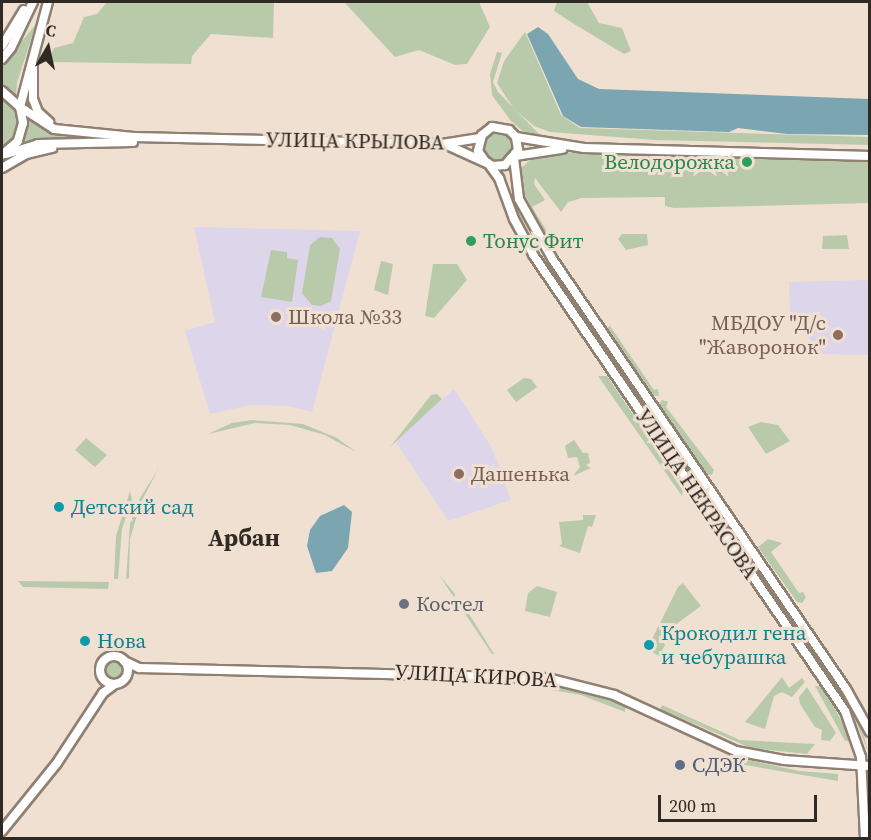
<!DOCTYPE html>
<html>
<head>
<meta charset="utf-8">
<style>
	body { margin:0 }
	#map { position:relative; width:871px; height:840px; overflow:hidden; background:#f0e0d1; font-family:"Source Serif 4",serif }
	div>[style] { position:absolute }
	.education>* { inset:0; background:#ddd5ea }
	.green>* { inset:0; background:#b9caab }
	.round { border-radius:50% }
	.water>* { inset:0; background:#7ba5b0 }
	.roads { filter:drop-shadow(2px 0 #8f8072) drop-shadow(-2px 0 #8f8072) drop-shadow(0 2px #8f8072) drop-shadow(0 -2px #8f8072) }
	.major>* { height:8px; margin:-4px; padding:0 4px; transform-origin:4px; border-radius:4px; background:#fff }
	.major>.ring { margin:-4px; padding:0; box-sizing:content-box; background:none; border:8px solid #fff; border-radius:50% }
	.highway>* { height:8px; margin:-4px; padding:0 4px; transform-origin:4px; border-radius:4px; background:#fff }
	.dots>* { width:16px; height:16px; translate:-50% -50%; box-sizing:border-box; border:3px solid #f0e0d1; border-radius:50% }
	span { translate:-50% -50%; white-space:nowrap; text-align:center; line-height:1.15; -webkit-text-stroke:6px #f0e0d1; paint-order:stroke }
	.street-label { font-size:21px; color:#302a25 }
	.leisure-label { font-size:21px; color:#27864d }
	.right { translate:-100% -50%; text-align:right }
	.left { translate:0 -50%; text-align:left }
	.education-label { font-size:21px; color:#785e54 }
	.culture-label { font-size:21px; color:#0d838f }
	.worship-label { font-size:21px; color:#5b616d }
	.service-label { font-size:21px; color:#4e5e75 }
	.quarter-label { font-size:24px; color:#302a25; font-weight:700 }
	.frame { position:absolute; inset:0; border:3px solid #302a25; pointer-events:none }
	.north { position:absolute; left:18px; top:18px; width:60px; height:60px; -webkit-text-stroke:4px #f0e0d1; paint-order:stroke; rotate:9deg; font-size:16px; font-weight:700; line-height:24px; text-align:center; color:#302a25 }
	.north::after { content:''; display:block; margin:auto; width:21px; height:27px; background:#302a25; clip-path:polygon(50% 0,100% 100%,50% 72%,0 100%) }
	.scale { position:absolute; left:658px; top:795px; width:159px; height:27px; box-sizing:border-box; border:3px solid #302a25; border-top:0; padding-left:8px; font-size:18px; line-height:21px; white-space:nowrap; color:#302a25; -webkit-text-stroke:4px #f0e0d1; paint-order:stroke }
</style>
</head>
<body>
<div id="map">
	<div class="education">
		<div style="clip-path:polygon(194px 227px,360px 231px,312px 412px,289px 406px,250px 405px,210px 414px,185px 331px,215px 322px)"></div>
		<div style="clip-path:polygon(869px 280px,869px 355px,823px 354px,790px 316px,789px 282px)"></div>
		<div style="clip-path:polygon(454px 389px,492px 448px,511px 500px,448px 521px,395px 441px)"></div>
	</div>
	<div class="green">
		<div style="clip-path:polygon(107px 2px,274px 2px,273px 38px,211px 34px,192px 56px,191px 64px,47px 62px,54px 48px,73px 43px,84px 17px,97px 14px)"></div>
		<div style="clip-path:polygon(344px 2px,479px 2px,490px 27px,467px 64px,455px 65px,419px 50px,395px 57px)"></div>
		<div style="clip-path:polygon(557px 2px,587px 2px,599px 23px,622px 28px,631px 51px,624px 54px,574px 24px,554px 11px)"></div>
		<div style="clip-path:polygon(36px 24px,17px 83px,16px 97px,2px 87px,2px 65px)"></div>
		<div style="clip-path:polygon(525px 32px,561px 115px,580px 128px,869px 137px,869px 145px,655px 140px,550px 132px,534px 126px,514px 109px,497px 83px,504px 61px)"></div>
		<div style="clip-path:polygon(497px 52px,502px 53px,493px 82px,498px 92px,542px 137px,526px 134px,511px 121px,492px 95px,490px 74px)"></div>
		<div style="clip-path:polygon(2px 96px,15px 109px,18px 123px,15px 137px,2px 150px)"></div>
		<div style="clip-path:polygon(27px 116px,46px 131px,66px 137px,22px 142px)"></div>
		<div class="round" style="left:483px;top:132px;width:30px;height:30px"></div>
		<div style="clip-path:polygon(540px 152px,869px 161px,869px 203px,674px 208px,665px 206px,665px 197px,582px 198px,568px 202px,561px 212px,535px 178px,534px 184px,545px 200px,532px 207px,556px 246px,560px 246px,554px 251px,520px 185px,522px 167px)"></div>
		<div style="clip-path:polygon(622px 234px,647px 234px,648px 245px,626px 250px,618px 239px)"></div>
		<div style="clip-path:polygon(847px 235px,849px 249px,822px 249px,823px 236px)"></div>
		<div style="clip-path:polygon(320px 237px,332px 238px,340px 249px,331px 301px,321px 306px,312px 305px,302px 293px,310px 245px)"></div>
		<div style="clip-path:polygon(271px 250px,287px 252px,287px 258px,298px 260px,292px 302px,261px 297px)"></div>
		<div style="clip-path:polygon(381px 261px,393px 264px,388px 295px,374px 290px)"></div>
		<div style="clip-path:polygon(433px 264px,457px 264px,467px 280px,434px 318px,425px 316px)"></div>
		<div style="clip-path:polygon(610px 326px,654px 390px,658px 389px,659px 396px,652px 395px,607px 328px)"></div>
		<div style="clip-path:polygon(598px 376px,607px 376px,683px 488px,682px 496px)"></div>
		<div style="clip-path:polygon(524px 378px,531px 379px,537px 387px,516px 402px,507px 390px)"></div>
		<div style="clip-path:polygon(437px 394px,442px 399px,390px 447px,431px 395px)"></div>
		<div style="clip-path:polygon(662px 400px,668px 402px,666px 407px,714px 470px,712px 475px,706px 474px,664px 413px,659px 404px)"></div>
		<div style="clip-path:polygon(252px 420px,303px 424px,337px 438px,356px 452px,325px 435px,290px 425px,255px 423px,208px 434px,232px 423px)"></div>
		<div style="clip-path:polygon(761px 422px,778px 425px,790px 441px,766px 454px,748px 427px)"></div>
		<div style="clip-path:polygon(86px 438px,107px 455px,95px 467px,75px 450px)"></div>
		<div style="clip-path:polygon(574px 440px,583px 453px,588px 453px,590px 463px,586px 465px,591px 468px,573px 476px,580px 467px,577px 457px,568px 458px,565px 446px)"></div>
		<div style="clip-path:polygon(159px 468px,141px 502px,130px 539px,129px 578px,126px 579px,130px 524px,140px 498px)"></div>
		<div style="clip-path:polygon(130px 491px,132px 499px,122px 529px,118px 579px,114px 579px,116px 536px)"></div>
		<div style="clip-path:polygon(583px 515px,596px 515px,592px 527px,588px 526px,580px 553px,559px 546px,562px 544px,559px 522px,583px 520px)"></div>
		<div style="clip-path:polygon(768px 539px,782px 543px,771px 552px,799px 593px,803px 592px,806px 597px,802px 603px,797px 602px,758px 547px)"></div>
		<div style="clip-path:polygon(746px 550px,848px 699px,864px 736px,868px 751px,848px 702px)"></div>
		<div style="clip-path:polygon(439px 575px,461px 601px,494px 654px,492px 654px)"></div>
		<div style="clip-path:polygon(18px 581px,109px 582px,108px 589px,23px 587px)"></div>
		<div style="clip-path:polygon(683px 583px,701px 606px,660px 636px,665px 645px,659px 656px,647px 649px,678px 587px)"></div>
		<div style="clip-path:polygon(537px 586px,557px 592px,550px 617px,525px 611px,528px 593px)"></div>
		<div class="round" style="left:102px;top:658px;width:24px;height:24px"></div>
		<div style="clip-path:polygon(782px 677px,789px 688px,802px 678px,805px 682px,792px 697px,782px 692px,774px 696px,765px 729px,745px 722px)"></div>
		<div style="clip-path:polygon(527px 681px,588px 692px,625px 706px,625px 712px,581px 695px,527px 686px)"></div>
		<div style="clip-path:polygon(815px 686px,823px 686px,852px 741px,845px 741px)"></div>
		<div style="clip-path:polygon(807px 687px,836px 733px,830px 741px,821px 740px,822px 730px,815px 727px,800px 704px,799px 697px)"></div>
		<div style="clip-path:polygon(662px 705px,740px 740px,815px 744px,807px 754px,751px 748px,660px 709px)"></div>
		<div style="clip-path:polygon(744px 759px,799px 771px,838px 774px,838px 781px,745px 765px,736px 767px)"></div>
	</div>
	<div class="water">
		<div style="clip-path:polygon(538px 27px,548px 34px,578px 79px,599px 89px,869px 99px,869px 135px,787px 134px,738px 128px,729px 132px,581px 127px,563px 116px,527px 34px)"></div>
		<div style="clip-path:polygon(344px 505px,352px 512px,348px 548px,332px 571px,316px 573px,307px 546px,310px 530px,320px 516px)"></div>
	</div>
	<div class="roads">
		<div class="major">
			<div style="left:33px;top:66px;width:33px;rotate:90deg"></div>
			<div style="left:33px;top:99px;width:14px;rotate:69deg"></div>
			<div style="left:38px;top:112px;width:15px;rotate:42deg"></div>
			<div style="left:20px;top:107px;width:40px;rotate:32.9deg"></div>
			<div style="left:54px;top:129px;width:80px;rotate:5.7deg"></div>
			<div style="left:134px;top:137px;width:308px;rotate:1.3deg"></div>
			<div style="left:442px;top:144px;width:38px;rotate:-9deg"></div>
			<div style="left:516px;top:137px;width:69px;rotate:9.2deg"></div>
			<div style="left:584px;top:148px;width:286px;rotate:1.6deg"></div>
			<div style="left:447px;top:145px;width:51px;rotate:24.5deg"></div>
			<div style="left:493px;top:166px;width:12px;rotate:-5deg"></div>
			<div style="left:505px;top:165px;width:20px;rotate:-49deg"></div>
			<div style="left:518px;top:150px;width:13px;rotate:-99deg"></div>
			<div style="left:516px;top:137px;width:10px;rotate:-135deg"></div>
			<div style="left:509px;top:130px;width:17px;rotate:-170deg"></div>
			<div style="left:492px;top:127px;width:13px;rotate:141deg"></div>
			<div style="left:482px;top:135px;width:16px;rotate:104deg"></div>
			<div style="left:478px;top:151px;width:12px;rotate:55deg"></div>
			<div style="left:6px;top:154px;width:34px;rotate:-17deg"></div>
			<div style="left:38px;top:144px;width:95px;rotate:-1.2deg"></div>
			<div style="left:515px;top:156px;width:48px;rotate:-8.5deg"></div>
			<div style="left:514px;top:158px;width:41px;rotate:83deg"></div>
			<div style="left:519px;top:199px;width:70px;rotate:60.9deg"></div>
			<div style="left:553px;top:260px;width:520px;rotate:55.67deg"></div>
			<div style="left:846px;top:689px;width:49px;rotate:60.8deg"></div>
			<div style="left:488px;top:163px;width:19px;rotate:54deg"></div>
			<div style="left:499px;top:178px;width:44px;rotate:69.9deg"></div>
			<div style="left:514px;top:219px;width:42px;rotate:61.6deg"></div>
			<div style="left:534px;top:256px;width:551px;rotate:55.65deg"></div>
			<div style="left:845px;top:711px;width:49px;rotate:70.8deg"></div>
			<div style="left:861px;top:757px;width:81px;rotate:87.2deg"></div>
			<div style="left:2px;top:168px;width:28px;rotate:-30deg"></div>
			<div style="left:26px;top:154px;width:27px;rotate:-13deg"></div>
			<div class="ring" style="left:100px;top:656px;width:20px;height:20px"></div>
			<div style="left:124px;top:661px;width:17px;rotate:25deg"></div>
			<div style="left:139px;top:668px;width:408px;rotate:1.4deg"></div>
			<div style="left:547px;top:678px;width:69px;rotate:14.2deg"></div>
			<div style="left:614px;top:695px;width:134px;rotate:24.7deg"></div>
			<div style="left:736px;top:751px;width:49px;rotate:10.6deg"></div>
			<div style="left:784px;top:760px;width:86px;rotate:4deg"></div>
			<div style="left:2px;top:831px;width:87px;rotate:-51deg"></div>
			<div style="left:57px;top:763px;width:84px;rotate:-56.7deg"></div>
			<div style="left:103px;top:693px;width:15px;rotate:-37deg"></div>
		</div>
		<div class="highway">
			<div style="left:2px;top:46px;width:42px;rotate:-58.6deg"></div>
			<div style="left:2px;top:59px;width:14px;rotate:-51deg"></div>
			<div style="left:11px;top:48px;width:51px;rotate:-64.4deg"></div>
			<div style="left:2px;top:91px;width:24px;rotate:42deg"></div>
			<div style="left:20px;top:107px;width:16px;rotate:79deg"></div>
			<div style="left:23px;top:123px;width:19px;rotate:106deg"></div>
			<div style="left:18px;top:141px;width:21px;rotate:139deg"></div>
			<div style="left:20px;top:107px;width:109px;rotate:-75.1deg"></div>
		</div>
	</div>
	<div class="dots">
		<div style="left:747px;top:162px;background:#2e9e5b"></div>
		<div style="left:471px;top:241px;background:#2e9e5b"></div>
		<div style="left:276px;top:317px;background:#8d6e63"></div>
		<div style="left:838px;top:335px;background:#8d6e63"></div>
		<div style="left:459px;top:474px;background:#8d6e63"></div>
		<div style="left:59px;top:507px;background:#0f9aa8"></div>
		<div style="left:404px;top:604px;background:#6b7280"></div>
		<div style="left:85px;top:641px;background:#0f9aa8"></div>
		<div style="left:649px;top:645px;background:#0f9aa8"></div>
		<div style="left:680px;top:765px;background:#5c6f8a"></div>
	</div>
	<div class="street-label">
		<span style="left:355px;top:141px;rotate:1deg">УЛИЦА КРЫЛОВА</span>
		<span style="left:697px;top:494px;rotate:56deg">УЛИЦА НЕКРАСОВА</span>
		<span style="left:476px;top:676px;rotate:3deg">УЛИЦА КИРОВА</span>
	</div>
	<div class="leisure-label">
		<span class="right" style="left:735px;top:162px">Велодорожка</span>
		<span class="left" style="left:483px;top:241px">Тонус Фит</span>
	</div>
	<div class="education-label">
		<span class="left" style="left:288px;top:317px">Школа №33</span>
		<span class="right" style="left:826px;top:335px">МБДОУ "Д/с<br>"Жаворонок"</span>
		<span class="left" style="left:471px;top:474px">Дашенька</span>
	</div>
	<div class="culture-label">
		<span class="left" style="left:71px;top:507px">Детский сад</span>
		<span class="left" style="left:661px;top:645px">Крокодил гена<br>и чебурашка</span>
		<span class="left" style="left:97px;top:641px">Нова</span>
	</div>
	<div class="worship-label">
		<span class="left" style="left:416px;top:604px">Костел</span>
	</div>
	<div class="service-label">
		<span class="left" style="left:692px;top:765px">СДЭК</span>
	</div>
	<div class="quarter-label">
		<span style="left:244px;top:538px">Арбан</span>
	</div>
	<div class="frame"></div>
	<div class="north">С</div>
	<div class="scale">200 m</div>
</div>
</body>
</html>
